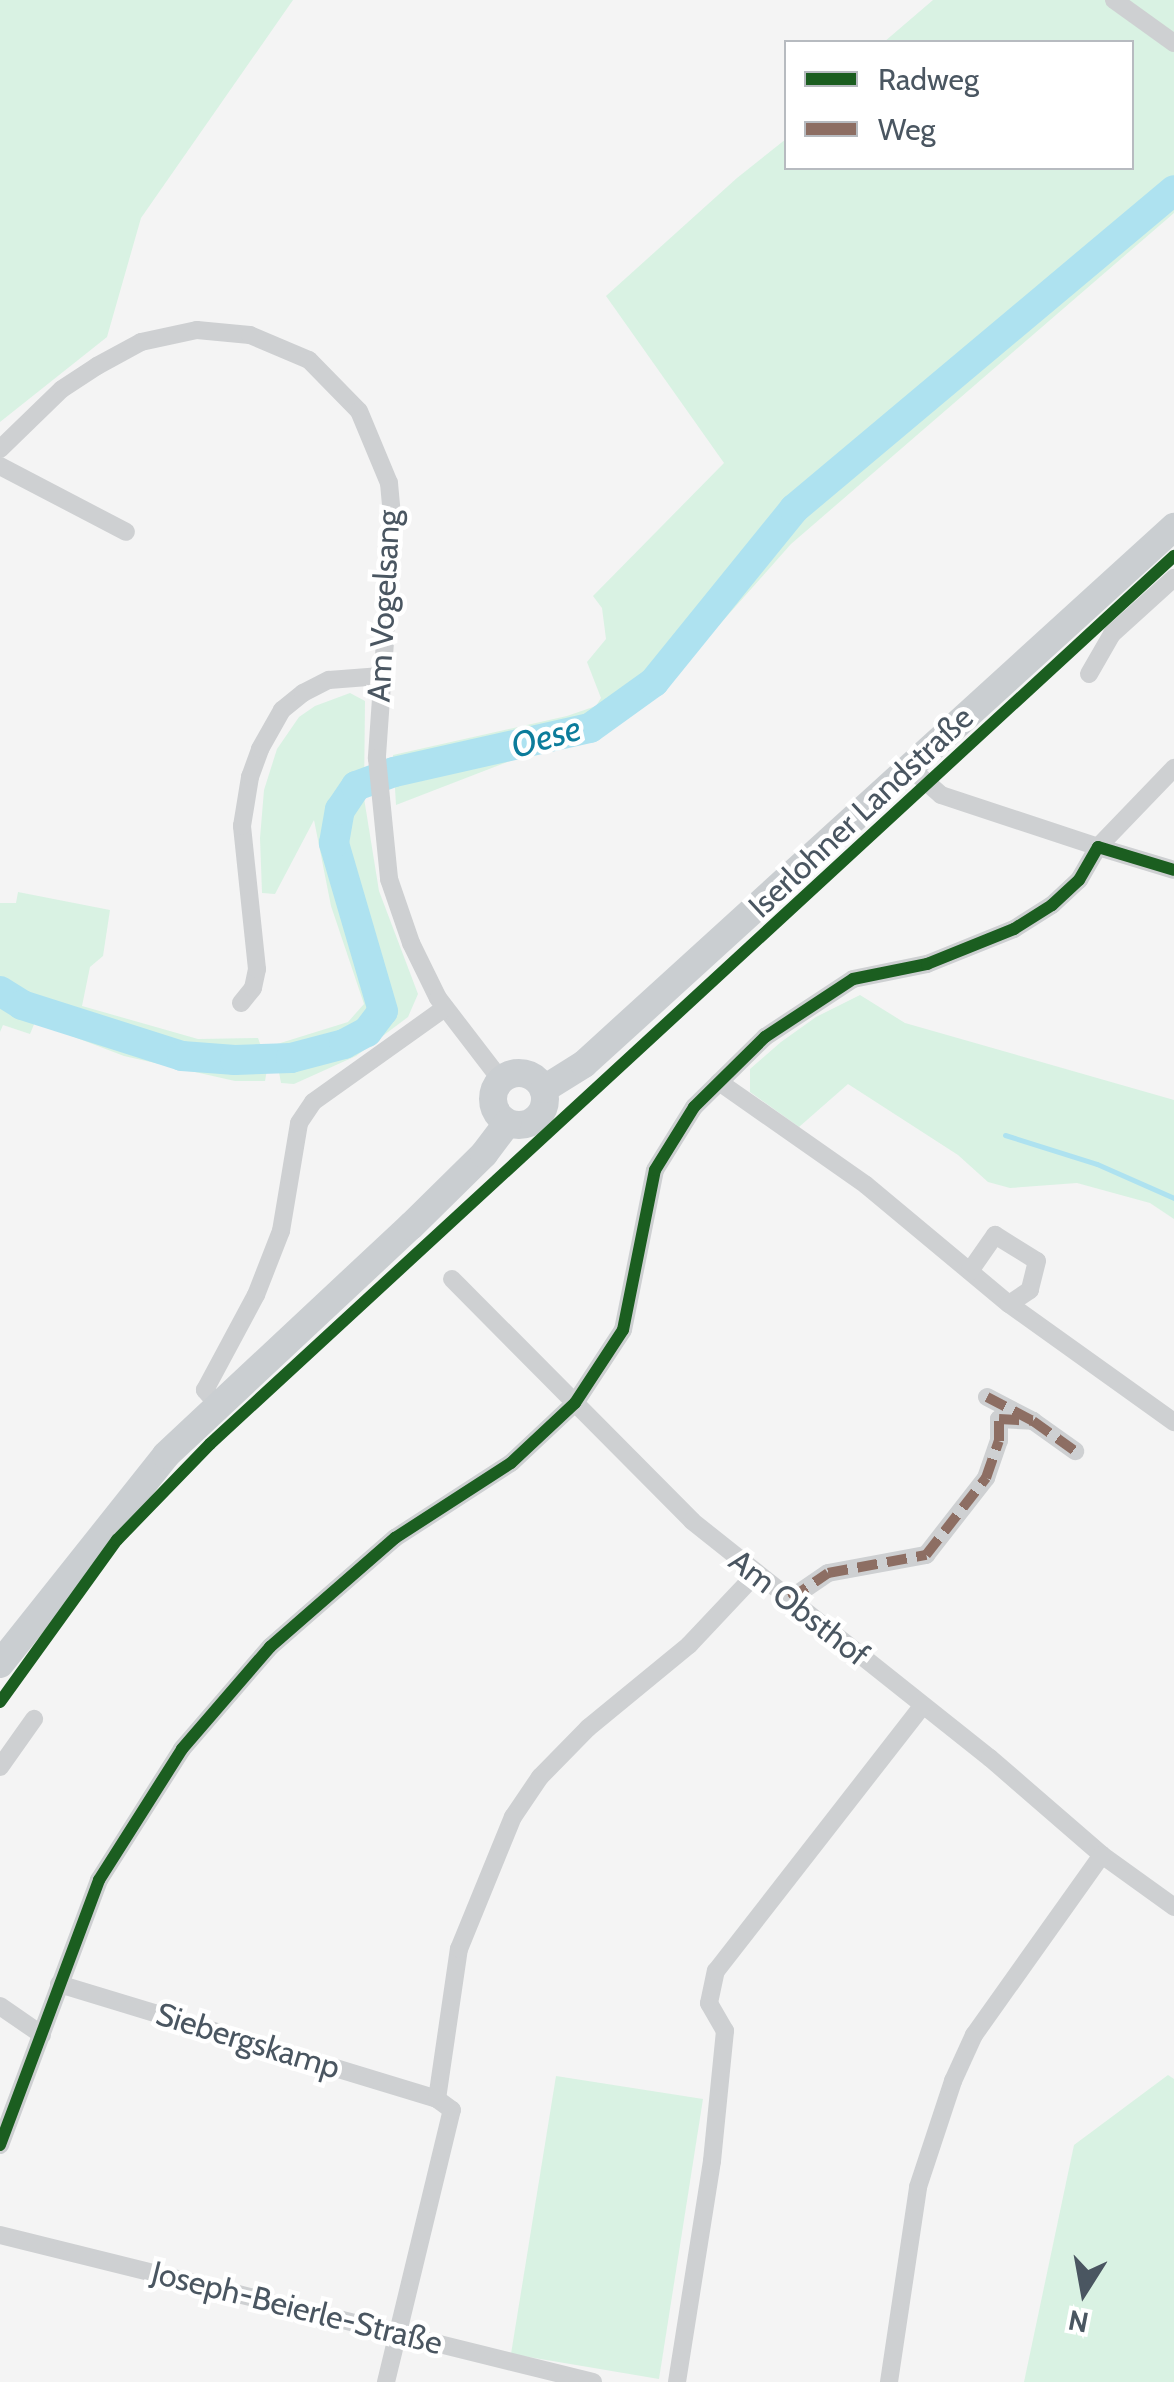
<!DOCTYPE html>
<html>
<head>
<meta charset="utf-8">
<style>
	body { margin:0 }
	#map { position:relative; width:1174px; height:2382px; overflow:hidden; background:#f4f4f4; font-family:Cabin,sans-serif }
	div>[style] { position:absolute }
	.green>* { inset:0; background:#d9f2e3 }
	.stream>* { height:5px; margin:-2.5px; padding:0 2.5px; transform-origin:2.5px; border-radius:2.5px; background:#aee2f0 }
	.river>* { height:30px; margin:-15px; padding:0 15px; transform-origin:15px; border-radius:15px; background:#aee2f0 }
	.street>* { height:18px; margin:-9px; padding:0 9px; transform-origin:9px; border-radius:9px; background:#ced0d2 }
	.primary>* { height:28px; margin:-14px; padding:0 14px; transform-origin:14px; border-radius:14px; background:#caced1 }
	.primary>.ring { margin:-14px; padding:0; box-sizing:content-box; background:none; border:28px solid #caced1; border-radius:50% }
	.quiet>* { height:10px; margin-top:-5px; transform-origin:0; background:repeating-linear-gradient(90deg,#8d6e63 0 20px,transparent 0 30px) }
	.cycleway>* { height:12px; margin:-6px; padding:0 6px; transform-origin:6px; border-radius:6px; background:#1b5e20 }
	span { translate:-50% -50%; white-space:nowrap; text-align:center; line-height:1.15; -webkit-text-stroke:9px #fff; paint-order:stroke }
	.street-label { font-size:32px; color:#4a5661 }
	.water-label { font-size:35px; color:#0c7c9b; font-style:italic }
	.legend { position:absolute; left:784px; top:40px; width:350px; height:130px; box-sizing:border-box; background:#fff; border:2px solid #b7bbc0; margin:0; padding:12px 18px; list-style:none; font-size:30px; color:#4a5661 }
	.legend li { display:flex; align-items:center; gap:20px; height:50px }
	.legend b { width:50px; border:2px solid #b7bbc0 }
	.north { position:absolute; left:1034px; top:2242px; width:100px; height:100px; -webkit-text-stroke:8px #fff; paint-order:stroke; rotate:191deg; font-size:28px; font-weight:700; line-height:40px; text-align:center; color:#4a5661 }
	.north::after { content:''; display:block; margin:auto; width:35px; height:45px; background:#4a5661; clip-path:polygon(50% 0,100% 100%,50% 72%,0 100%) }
</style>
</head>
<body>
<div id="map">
	<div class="green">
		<div style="clip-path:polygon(0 0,293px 0,141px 218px,107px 337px,0 422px)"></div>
		<div style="clip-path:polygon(933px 0,1174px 0,1174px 213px,791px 544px,663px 688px,637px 712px,606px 732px,528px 754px,396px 805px,393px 755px,567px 716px,596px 706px,601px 698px,587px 662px,606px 639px,602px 608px,593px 596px,724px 463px,606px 296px,737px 178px,786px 139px,786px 168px,1132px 168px,1132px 42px,884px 42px)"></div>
		<div style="clip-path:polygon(350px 693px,365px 701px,364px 798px,379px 891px,418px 994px,408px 1017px,356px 1056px,294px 1084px,281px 1083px,274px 1045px,348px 1022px,364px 1004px,331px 906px,314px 820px,275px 894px,262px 893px,260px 838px,264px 790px,277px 749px,299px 717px,315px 706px)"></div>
		<div style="clip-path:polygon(18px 892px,110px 910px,103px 956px,90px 967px,82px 1006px,198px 1039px,258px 1038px,262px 1049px,223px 1052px,168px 1042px,59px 1008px,0 980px,0 903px,16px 903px)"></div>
		<div style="clip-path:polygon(860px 995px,905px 1023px,1174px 1100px,1174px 1219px,1150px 1203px,1077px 1183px,1010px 1188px,988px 1182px,958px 1155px,848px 1084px,799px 1127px,750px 1092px,750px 1069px,781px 1042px,816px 1017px)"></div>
		<div style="clip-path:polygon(0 1002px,147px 1056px,217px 1070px,267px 1069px,265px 1081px,235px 1081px,124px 1056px,35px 1022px,30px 1034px,3px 1025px,0 1032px)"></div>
		<div style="clip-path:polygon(1168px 2075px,1174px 2079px,1174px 2382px,1024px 2382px,1074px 2145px)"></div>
		<div style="clip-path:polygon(556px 2076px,703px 2099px,659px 2379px,511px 2354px)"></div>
	</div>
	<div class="stream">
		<div style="left:1005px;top:1135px;width:96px;rotate:17.5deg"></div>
		<div style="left:1097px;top:1164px;width:84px;rotate:23.8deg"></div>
	</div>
	<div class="river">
		<div style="left:0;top:991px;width:26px;rotate:32deg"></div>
		<div style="left:22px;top:1005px;width:168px;rotate:17.7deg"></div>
		<div style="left:182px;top:1056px;width:53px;rotate:4.3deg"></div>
		<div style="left:235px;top:1060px;width:56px;rotate:-2deg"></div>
		<div style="left:291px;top:1058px;width:55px;rotate:-14.8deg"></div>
		<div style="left:344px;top:1044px;width:26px;rotate:-28deg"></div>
		<div style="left:367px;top:1032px;width:26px;rotate:-53deg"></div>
		<div style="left:383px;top:1011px;width:175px;rotate:-106.3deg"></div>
		<div style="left:334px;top:843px;width:34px;rotate:-80deg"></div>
		<div style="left:340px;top:810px;width:29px;rotate:-56deg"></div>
		<div style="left:356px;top:786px;width:40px;rotate:-20.2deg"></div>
		<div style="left:394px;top:772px;width:201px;rotate:-12.7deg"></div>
		<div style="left:590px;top:728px;width:79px;rotate:-35.7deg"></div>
		<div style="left:654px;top:682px;width:223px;rotate:-51deg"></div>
		<div style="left:794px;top:509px;width:496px;rotate:-40deg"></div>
	</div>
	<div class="street">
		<div style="left:1114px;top:0;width:74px;rotate:35.6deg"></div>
		<div style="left:0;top:449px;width:86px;rotate:-44.1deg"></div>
		<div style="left:62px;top:389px;width:42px;rotate:-33.3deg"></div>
		<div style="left:97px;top:366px;width:50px;rotate:-28.6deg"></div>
		<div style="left:141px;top:342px;width:57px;rotate:-12.1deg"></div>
		<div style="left:197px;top:330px;width:53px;rotate:5.4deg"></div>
		<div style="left:250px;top:335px;width:64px;rotate:23deg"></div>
		<div style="left:309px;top:360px;width:71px;rotate:45.6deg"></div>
		<div style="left:359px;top:411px;width:78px;rotate:67.4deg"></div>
		<div style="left:389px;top:483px;width:44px;rotate:84.8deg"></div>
		<div style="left:393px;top:527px;width:232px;rotate:94deg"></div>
		<div style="left:377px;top:758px;width:122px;rotate:84.3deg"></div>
		<div style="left:389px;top:879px;width:68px;rotate:71deg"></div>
		<div style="left:411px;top:943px;width:61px;rotate:63.9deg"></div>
		<div style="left:438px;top:998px;width:103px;rotate:52.5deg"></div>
		<div style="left:0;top:466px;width:142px;rotate:27.6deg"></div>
		<div style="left:1089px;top:674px;width:46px;rotate:-60.1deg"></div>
		<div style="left:1112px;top:634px;width:84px;rotate:-42.1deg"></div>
		<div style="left:907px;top:765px;width:45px;rotate:41.4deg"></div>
		<div style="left:941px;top:795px;width:165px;rotate:18.3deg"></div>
		<div style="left:1098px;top:847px;width:110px;rotate:-46.1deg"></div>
		<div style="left:241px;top:1003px;width:19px;rotate:-51deg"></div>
		<div style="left:253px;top:988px;width:19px;rotate:-78deg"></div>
		<div style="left:257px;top:969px;width:144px;rotate:-96deg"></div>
		<div style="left:242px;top:826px;width:50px;rotate:-80.7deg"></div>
		<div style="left:250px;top:777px;width:30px;rotate:-70deg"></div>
		<div style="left:260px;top:749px;width:45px;rotate:-60.6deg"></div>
		<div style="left:282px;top:710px;width:27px;rotate:-39deg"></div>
		<div style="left:303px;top:693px;width:29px;rotate:-27deg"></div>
		<div style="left:329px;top:680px;width:52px;rotate:-4.4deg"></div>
		<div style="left:719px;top:1082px;width:179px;rotate:35deg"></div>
		<div style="left:866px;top:1185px;width:186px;rotate:39.8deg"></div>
		<div style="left:1009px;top:1304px;width:203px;rotate:35.6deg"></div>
		<div style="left:970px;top:1271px;width:44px;rotate:-55.2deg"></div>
		<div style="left:995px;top:1235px;width:49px;rotate:31.8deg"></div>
		<div style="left:1037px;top:1261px;width:30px;rotate:104deg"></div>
		<div style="left:1030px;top:1290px;width:25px;rotate:146deg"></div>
		<div style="left:452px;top:1279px;width:341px;rotate:45.2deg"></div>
		<div style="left:692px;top:1521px;width:381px;rotate:38.5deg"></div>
		<div style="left:990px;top:1758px;width:148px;rotate:40.9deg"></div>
		<div style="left:1102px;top:1855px;width:89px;rotate:35.8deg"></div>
		<div style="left:987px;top:1397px;width:52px;rotate:27.6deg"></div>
		<div style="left:1033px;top:1421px;width:52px;rotate:35.5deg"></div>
		<div style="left:218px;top:1405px;width:20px;rotate:-131deg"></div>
		<div style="left:205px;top:1390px;width:108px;rotate:-61.8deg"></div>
		<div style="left:256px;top:1295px;width:69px;rotate:-68.7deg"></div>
		<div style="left:281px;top:1231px;width:109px;rotate:-80.5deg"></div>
		<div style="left:299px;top:1123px;width:25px;rotate:-56deg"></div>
		<div style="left:313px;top:1102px;width:162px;rotate:-35.5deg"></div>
		<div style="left:790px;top:1599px;width:46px;rotate:-34.4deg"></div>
		<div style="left:828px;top:1573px;width:100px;rotate:-10.4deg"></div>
		<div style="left:926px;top:1555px;width:98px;rotate:-52.1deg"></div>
		<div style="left:986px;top:1478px;width:39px;rotate:-71deg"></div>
		<div style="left:999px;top:1441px;width:22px;rotate:-90deg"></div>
		<div style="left:999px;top:1419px;width:34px;rotate:3deg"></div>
		<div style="left:0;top:1767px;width:59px;rotate:-54.7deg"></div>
		<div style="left:59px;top:1984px;width:395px;rotate:16.9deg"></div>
		<div style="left:0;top:2006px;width:51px;rotate:34.6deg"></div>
		<div style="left:0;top:2145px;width:283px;rotate:-69.5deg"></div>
		<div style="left:99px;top:1880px;width:155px;rotate:-57.6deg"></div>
		<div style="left:182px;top:1749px;width:135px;rotate:-49.2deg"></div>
		<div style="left:270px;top:1647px;width:166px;rotate:-41.1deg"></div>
		<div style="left:395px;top:1538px;width:138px;rotate:-32.9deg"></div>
		<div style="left:511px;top:1463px;width:88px;rotate:-43.2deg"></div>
		<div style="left:575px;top:1403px;width:87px;rotate:-56.7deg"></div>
		<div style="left:623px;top:1330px;width:163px;rotate:-78.7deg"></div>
		<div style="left:655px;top:1170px;width:74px;rotate:-58.2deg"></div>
		<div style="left:694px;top:1107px;width:100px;rotate:-44.6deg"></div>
		<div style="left:765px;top:1037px;width:105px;rotate:-33.4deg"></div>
		<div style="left:853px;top:979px;width:76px;rotate:-11.5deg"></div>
		<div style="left:927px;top:964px;width:94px;rotate:-21.9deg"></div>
		<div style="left:1014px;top:929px;width:45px;rotate:-32.3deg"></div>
		<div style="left:1052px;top:905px;width:37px;rotate:-43deg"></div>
		<div style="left:1079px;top:880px;width:38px;rotate:-60deg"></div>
		<div style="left:1098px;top:847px;width:79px;rotate:16.8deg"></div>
		<div style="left:0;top:2235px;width:611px;rotate:13.92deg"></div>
		<div style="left:386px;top:2382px;width:280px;rotate:-76.4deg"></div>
		<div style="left:452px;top:2110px;width:19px;rotate:-144deg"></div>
		<div style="left:437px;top:2099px;width:152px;rotate:-81.7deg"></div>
		<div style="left:459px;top:1949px;width:143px;rotate:-67.8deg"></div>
		<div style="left:513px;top:1817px;width:48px;rotate:-56deg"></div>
		<div style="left:540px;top:1777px;width:69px;rotate:-45.6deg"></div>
		<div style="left:588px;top:1728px;width:131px;rotate:-39.4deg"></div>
		<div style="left:689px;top:1645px;width:96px;rotate:-46.7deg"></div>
		<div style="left:677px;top:2382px;width:224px;rotate:-81deg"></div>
		<div style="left:712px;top:2161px;width:131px;rotate:-84.3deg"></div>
		<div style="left:725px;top:2031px;width:32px;rotate:-120deg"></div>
		<div style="left:709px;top:2003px;width:33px;rotate:-78deg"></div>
		<div style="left:716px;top:1971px;width:336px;rotate:-52.1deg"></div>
		<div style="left:889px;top:2382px;width:197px;rotate:-81.5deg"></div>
		<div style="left:918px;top:2187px;width:112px;rotate:-71.7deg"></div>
		<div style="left:953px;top:2081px;width:51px;rotate:-65.5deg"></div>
		<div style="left:974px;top:2035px;width:221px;rotate:-54.6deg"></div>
	</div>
	<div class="primary">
		<div class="ring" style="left:493px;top:1073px;width:24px;height:24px"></div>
		<div style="left:544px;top:1089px;width:47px;rotate:-32deg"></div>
		<div style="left:584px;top:1064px;width:798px;rotate:-42.31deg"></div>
		<div style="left:0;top:1664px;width:267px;rotate:-51.5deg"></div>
		<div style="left:166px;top:1455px;width:335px;rotate:-43.1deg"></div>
		<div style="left:411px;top:1226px;width:103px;rotate:-44.6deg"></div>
		<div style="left:484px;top:1154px;width:39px;rotate:-53deg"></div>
	</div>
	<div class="quiet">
		<div style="left:987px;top:1397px;width:52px;rotate:27.6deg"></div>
		<div style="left:1033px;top:1421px;width:52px;rotate:35.5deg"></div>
		<div style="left:790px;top:1599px;width:46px;rotate:-34.4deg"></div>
		<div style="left:828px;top:1573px;width:100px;rotate:-10.4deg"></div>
		<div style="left:926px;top:1555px;width:98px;rotate:-52.1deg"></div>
		<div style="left:986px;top:1478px;width:39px;rotate:-71deg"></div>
		<div style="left:999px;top:1441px;width:22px;rotate:-90deg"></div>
		<div style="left:999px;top:1419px;width:34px;rotate:3deg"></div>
	</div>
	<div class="cycleway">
		<div style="left:0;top:1702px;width:200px;rotate:-54.2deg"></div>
		<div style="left:117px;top:1540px;width:134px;rotate:-45.9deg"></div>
		<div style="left:210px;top:1444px;width:1311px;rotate:-42.65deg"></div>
		<div style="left:0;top:2145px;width:283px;rotate:-69.5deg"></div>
		<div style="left:99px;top:1880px;width:155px;rotate:-57.6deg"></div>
		<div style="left:182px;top:1749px;width:135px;rotate:-49.2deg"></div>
		<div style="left:270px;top:1647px;width:166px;rotate:-41.1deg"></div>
		<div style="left:395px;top:1538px;width:138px;rotate:-32.9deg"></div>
		<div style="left:511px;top:1463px;width:88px;rotate:-43.2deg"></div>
		<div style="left:575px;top:1403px;width:87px;rotate:-56.7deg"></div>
		<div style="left:623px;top:1330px;width:163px;rotate:-78.7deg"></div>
		<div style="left:655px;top:1170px;width:74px;rotate:-58.2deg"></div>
		<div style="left:694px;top:1107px;width:100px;rotate:-44.6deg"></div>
		<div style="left:765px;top:1037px;width:105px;rotate:-33.4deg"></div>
		<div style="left:853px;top:979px;width:76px;rotate:-11.5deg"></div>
		<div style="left:927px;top:964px;width:94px;rotate:-21.9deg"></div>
		<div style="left:1014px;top:929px;width:45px;rotate:-32.3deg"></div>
		<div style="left:1052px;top:905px;width:37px;rotate:-43deg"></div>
		<div style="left:1079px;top:880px;width:38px;rotate:-60deg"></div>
		<div style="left:1098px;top:847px;width:79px;rotate:16.8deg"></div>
	</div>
	<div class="street-label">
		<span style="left:384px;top:606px;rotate:-87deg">Am Vogelsang</span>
		<span style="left:861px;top:812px;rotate:-43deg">Iserlohner Landstraße</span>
		<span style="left:799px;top:1608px;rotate:38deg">Am Obsthof</span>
		<span style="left:248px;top:2041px;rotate:17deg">Siebergskamp</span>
		<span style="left:297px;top:2308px;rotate:14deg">Joseph-Beierle-Straße</span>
	</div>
	<div class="water-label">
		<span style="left:546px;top:737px;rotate:-16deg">Oese</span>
	</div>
	<ul class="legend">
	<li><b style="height:12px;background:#1b5e20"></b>Radweg</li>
	<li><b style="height:12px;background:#8d6e63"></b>Weg</li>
	</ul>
	<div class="north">N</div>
</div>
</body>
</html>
